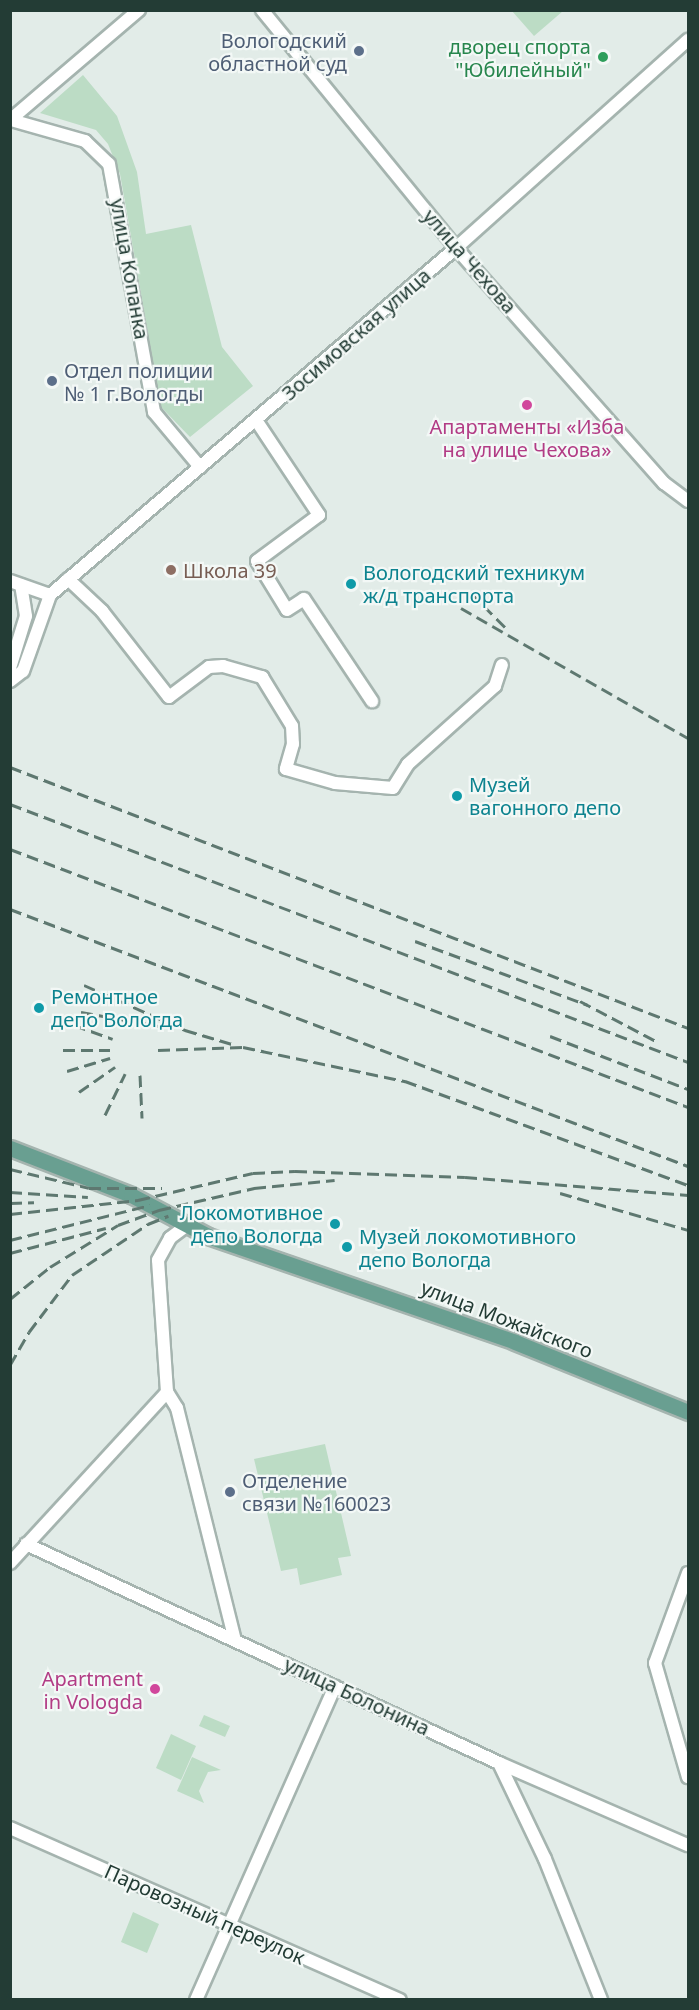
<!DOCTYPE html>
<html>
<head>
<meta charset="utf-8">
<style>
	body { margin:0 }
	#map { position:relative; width:699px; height:2010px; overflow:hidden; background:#e2ece8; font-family:"Noto Sans",sans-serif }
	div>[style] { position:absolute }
	.green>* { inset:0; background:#bcdcc5 }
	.roads { filter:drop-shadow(2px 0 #a5b4af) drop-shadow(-2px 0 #a5b4af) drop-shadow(0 2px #a5b4af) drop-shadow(0 -2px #a5b4af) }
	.minor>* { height:12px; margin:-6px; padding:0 6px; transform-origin:6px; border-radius:6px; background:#fff }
	.major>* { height:15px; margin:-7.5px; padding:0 7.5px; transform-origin:7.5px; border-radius:7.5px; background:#699f91 }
	.rail>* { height:3px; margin-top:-1.5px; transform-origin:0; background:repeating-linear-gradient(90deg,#5e7870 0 12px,transparent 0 18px) }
	.dots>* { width:16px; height:16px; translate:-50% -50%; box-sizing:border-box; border:3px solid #f3f8f6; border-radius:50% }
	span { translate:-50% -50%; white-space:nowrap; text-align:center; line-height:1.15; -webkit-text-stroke:4.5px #f3f8f6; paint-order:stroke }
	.service-label { font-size:20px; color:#4e5e75 }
	.right { translate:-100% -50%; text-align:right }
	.left { translate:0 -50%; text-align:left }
	.leisure-label { font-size:20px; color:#27864d }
	.street-label { font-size:20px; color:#233c35 }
	.hotel-label { font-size:20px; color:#b23c85 }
	.education-label { font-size:20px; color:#785e54 }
	.culture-label { font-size:20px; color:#0d838f }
	.frame { position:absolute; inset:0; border:12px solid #233c35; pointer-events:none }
</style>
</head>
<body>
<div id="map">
	<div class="green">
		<div style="clip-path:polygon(512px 11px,563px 11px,534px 36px)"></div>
		<div style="clip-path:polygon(83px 75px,117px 116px,137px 172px,146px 234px,191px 225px,222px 347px,253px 386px,190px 437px,161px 407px,120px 174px,108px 144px,96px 130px,40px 113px)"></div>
		<div style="clip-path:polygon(325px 1444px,351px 1556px,338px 1558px,342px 1575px,300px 1585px,297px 1568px,281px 1571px,254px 1459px)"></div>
		<div style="clip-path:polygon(204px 1715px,230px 1726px,225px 1737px,199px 1726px)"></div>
		<div style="clip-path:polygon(171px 1734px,196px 1746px,181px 1780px,156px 1768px)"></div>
		<div style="clip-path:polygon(192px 1757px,221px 1770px,208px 1772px,199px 1791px,204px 1803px,177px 1791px)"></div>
		<div style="clip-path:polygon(133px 1912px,159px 1924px,147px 1953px,121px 1942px)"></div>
	</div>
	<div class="roads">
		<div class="minor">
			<div style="left:262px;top:10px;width:307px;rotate:50.8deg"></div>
			<div style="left:456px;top:248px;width:314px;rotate:48.5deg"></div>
			<div style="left:664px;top:483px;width:30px;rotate:37deg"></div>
			<div style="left:10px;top:120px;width:170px;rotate:-40.5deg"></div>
			<div style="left:11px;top:120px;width:77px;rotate:15.8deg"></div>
			<div style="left:85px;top:141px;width:33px;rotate:44deg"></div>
			<div style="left:109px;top:164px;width:252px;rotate:79.7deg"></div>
			<div style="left:154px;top:412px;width:72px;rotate:50.1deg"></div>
			<div style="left:256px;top:420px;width:114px;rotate:56.4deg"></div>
			<div style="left:319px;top:515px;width:77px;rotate:143.4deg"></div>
			<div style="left:257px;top:561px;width:57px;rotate:58.5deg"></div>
			<div style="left:287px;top:610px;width:20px;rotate:-33deg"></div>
			<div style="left:304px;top:599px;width:123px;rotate:56.3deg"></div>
			<div style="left:68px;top:579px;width:47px;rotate:43.3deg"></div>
			<div style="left:102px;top:611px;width:109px;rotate:52.1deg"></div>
			<div style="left:169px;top:697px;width:50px;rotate:-36.9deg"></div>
			<div style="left:209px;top:667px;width:14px;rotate:-4deg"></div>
			<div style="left:223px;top:666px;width:41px;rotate:15.8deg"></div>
			<div style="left:262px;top:677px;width:57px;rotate:58.5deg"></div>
			<div style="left:292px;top:726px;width:18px;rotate:87deg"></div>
			<div style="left:293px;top:744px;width:26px;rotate:106deg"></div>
			<div style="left:286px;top:769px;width:51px;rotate:15.9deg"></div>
			<div style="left:335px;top:783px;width:58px;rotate:4.9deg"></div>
			<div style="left:393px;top:788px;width:28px;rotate:-58deg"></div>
			<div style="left:408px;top:764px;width:117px;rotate:-41.9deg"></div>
			<div style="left:495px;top:686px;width:22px;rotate:-72deg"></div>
			<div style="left:10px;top:581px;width:42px;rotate:19.3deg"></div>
			<div style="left:50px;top:595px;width:534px;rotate:-40.52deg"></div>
			<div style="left:456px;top:248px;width:312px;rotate:-41.9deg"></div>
			<div style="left:10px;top:668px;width:54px;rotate:-72.9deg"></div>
			<div style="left:26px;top:616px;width:31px;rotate:-99deg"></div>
			<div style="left:10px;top:681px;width:16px;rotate:-38deg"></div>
			<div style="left:23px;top:671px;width:81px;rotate:-70.4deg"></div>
			<div style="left:167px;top:1392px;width:19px;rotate:58deg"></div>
			<div style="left:177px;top:1408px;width:239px;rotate:76deg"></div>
			<div style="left:26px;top:1544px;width:521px;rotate:24.84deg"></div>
			<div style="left:499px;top:1763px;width:206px;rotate:23.5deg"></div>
			<div style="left:10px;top:1563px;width:232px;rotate:-47.4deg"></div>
			<div style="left:167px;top:1392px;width:132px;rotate:-93.9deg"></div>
			<div style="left:158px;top:1260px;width:25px;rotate:-61deg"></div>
			<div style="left:170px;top:1238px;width:20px;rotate:-37deg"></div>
			<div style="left:688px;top:1573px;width:96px;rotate:110.1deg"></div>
			<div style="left:655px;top:1663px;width:119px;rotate:73.9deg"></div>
			<div style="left:499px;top:1763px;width:106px;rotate:64.4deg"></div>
			<div style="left:545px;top:1859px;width:152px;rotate:68.3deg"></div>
			<div style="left:10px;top:1828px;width:426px;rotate:23.8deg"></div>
			<div style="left:196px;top:2000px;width:343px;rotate:-66.1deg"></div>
		</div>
		<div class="major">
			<div style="left:10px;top:1148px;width:130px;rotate:21.2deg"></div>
			<div style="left:131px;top:1195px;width:87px;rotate:28deg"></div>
			<div style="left:208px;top:1236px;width:325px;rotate:19deg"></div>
			<div style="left:515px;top:1342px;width:187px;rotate:22deg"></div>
		</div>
	</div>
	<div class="rail">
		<div style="left:471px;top:593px;width:48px;rotate:45deg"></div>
		<div style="left:461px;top:608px;width:262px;rotate:29.8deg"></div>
		<div style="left:10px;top:767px;width:727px;rotate:21.05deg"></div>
		<div style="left:10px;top:804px;width:725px;rotate:20.83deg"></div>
		<div style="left:10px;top:849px;width:725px;rotate:20.83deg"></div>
		<div style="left:10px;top:909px;width:725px;rotate:20.76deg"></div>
		<div style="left:415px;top:941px;width:184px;rotate:20.3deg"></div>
		<div style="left:84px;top:985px;width:111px;rotate:24deg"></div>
		<div style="left:185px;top:1030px;width:49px;rotate:16.6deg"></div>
		<div style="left:580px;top:1001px;width:86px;rotate:27.8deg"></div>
		<div style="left:81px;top:1012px;width:90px;rotate:10.2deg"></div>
		<div style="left:74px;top:1025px;width:41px;rotate:19.7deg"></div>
		<div style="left:550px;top:1036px;width:148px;rotate:21deg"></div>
		<div style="left:63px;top:1050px;width:47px"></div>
		<div style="left:158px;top:1050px;width:85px;rotate:-2deg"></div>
		<div style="left:243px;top:1047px;width:166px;rotate:11.9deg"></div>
		<div style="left:405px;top:1081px;width:302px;rotate:20.2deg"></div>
		<div style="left:67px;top:1071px;width:45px;rotate:-16.8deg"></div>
		<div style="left:140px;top:1075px;width:43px;rotate:87.3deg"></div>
		<div style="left:79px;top:1092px;width:44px;rotate:-34.8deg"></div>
		<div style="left:105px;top:1115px;width:46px;rotate:-64deg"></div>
		<div style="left:10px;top:1169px;width:81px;rotate:13.5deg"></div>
		<div style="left:89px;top:1188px;width:73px"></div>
		<div style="left:10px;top:1192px;width:78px;rotate:3.7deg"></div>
		<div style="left:560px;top:1193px;width:133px;rotate:16.1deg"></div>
		<div style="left:10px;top:1203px;width:24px;rotate:-2deg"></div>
		<div style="left:10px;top:1214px;width:129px;rotate:-6.2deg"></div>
		<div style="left:138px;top:1200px;width:118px;rotate:-13.2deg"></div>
		<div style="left:253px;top:1173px;width:42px;rotate:-2.7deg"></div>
		<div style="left:295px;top:1171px;width:170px;rotate:2deg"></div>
		<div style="left:465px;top:1177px;width:224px;rotate:4.6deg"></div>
		<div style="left:10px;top:1240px;width:144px;rotate:-14deg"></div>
		<div style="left:10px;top:1253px;width:99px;rotate:-14.6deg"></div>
		<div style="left:10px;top:1299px;width:51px;rotate:-38.7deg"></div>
		<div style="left:50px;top:1267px;width:80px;rotate:-31.7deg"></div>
		<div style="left:118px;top:1225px;width:44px;rotate:-20.1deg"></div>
		<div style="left:159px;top:1210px;width:98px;rotate:-13deg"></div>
		<div style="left:254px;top:1188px;width:81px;rotate:-5.6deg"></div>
		<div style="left:10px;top:1365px;width:38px;rotate:-60deg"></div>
		<div style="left:29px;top:1332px;width:71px;rotate:-53deg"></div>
		<div style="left:72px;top:1275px;width:92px;rotate:-33.9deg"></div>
		<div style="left:148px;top:1224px;width:22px;rotate:-22deg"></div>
	</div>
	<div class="dots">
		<div style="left:359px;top:51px;background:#5c6f8a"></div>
		<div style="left:603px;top:57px;background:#2e9e5b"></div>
		<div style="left:52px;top:381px;background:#5c6f8a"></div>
		<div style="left:527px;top:405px;background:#d1479c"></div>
		<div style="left:171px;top:570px;background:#8d6e63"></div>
		<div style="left:351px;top:584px;background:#0f9aa8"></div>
		<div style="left:457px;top:796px;background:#0f9aa8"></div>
		<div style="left:39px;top:1008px;background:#0f9aa8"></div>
		<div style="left:335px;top:1224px;background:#0f9aa8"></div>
		<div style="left:347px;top:1247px;background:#0f9aa8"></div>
		<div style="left:230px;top:1492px;background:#5c6f8a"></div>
		<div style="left:155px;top:1689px;background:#d1479c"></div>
	</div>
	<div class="service-label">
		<span class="right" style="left:347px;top:52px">Вологодский<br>областной суд</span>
		<span class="left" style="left:64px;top:382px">Отдел полиции<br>№ 1 г.Вологды</span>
		<span class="left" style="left:242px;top:1492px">Отделение<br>связи №160023</span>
	</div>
	<div class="leisure-label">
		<span class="right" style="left:591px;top:58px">дворец спорта<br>"Юбилейный"</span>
	</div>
	<div class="street-label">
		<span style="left:470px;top:261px;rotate:49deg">улица Чехова</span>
		<span style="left:130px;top:269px;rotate:80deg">улица Копанка</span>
		<span style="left:356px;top:334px;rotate:-41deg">Зосимовская улица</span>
		<span style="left:507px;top:1319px;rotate:21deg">улица Можайского</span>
		<span style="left:357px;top:1696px;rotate:25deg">улица Болонина</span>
		<span style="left:205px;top:1914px;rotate:24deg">Паровозный переулок</span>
	</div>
	<div class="hotel-label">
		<span style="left:527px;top:438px">Апартаменты «Изба<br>на улице Чехова»</span>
		<span class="right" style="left:143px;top:1690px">Apartment<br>in Vologda</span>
	</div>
	<div class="education-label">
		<span class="left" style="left:183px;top:570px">Школа 39</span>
	</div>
	<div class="culture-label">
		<span class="left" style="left:363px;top:584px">Вологодский техникум<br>ж/д транспорта</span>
		<span class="left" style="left:469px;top:796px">Музей<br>вагонного депо</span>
		<span class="left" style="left:51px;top:1008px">Ремонтное<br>депо Вологда</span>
		<span class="right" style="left:323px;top:1224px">Локомотивное<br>депо Вологда</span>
		<span class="left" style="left:359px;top:1248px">Музей локомотивного<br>депо Вологда</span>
	</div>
	<div class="frame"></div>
</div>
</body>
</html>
